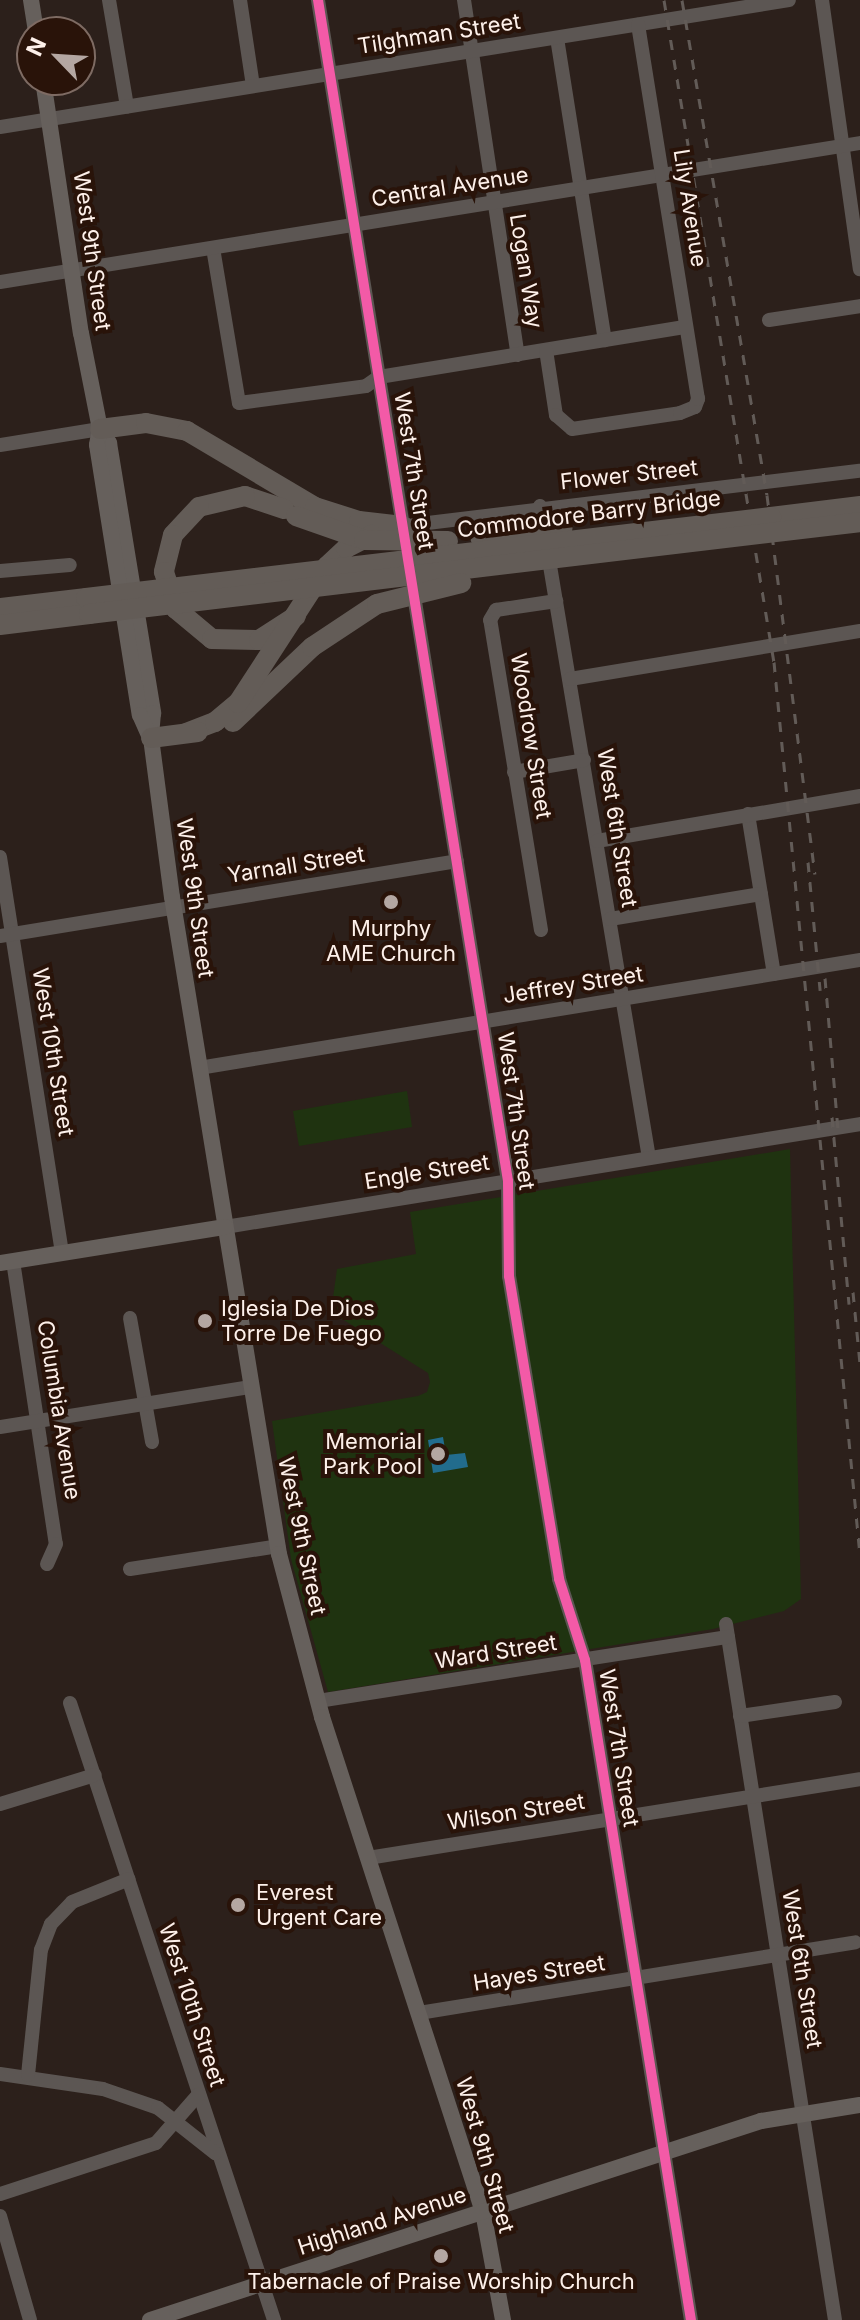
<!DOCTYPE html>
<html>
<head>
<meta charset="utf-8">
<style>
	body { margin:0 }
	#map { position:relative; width:860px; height:2320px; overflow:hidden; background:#2c201b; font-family:Inter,sans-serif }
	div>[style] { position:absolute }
	.green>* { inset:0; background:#1f3310 }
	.water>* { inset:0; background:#226c8d }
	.minor>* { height:14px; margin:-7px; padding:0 7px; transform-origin:7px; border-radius:7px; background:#5c5653 }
	.major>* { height:16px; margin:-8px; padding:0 8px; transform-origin:8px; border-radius:8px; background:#66605c }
	.highway>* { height:20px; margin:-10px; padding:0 10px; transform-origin:10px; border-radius:10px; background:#635c57 }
	.rail>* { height:3px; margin-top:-1.5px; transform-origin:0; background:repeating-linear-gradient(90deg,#625b57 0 10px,transparent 0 20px) }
	.highway-bridge>* { height:20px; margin:-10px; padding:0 10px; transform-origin:10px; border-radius:10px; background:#635c57 }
	.cycleway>* { height:10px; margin:-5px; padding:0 5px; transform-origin:5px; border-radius:5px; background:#f35aa7 }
	.dots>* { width:22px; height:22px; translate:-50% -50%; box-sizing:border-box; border:4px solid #291309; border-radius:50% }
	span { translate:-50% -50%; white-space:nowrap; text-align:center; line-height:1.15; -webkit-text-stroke:8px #291309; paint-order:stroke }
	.street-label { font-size:22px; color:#fdf0ea }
	.poi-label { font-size:22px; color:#fdf0ea }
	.left { translate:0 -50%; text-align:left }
	.right { translate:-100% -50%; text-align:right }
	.north { position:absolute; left:16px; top:16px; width:80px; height:80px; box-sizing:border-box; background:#291309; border:2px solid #7e6b63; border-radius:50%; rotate:295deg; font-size:22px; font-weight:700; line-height:32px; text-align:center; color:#fdf0ea }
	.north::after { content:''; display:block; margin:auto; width:28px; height:36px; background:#b4a7a2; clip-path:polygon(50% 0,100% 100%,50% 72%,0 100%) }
</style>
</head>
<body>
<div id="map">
	<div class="green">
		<div style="clip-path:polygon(407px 1091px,412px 1127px,299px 1146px,293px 1111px)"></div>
		<div style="clip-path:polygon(790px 1149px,801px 1599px,784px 1611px,713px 1629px,328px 1692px,291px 1559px,272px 1421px,418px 1396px,427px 1392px,430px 1382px,428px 1373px,331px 1312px,337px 1269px,416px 1254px,410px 1212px)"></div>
	</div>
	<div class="water">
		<div style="clip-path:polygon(443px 1437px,446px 1455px,465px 1453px,468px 1467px,433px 1473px,428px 1440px)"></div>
	</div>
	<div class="minor">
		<div style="left:109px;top:0;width:108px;rotate:80.4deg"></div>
		<div style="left:240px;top:0;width:87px;rotate:81.4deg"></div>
		<div style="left:318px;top:0;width:540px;rotate:80.83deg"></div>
		<div style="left:464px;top:0;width:359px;rotate:81.4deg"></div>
		<div style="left:822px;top:0;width:272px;rotate:82deg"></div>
		<div style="left:557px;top:38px;width:306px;rotate:81deg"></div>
		<div style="left:0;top:127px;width:799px;rotate:-9.14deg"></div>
		<div style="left:213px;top:248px;width:157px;rotate:80.5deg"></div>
		<div style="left:239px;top:403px;width:128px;rotate:-7.6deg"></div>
		<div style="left:366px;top:386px;width:16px;rotate:-35deg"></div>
		<div style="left:379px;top:377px;width:311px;rotate:-9.3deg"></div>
		<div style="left:0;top:282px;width:871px;rotate:-9.18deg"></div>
		<div style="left:769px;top:320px;width:92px;rotate:-8.7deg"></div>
		<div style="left:546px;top:350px;width:66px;rotate:81.3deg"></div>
		<div style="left:556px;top:415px;width:21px;rotate:41deg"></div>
		<div style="left:572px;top:429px;width:109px;rotate:-8.4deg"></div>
		<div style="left:680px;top:413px;width:16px;rotate:-22deg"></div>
		<div style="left:695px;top:407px;width:9px;rotate:-69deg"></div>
		<div style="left:698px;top:399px;width:379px;rotate:-99.1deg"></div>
		<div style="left:0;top:445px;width:101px;rotate:-9.1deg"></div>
		<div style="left:540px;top:506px;width:661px;rotate:80.51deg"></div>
		<div style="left:403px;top:526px;width:460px;rotate:-6.9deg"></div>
		<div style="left:0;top:571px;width:70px;rotate:-4.9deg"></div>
		<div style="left:413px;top:589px;width:600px;rotate:80.88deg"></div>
		<div style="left:508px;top:1181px;width:95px;rotate:89.4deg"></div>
		<div style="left:509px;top:1276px;width:307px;rotate:80.6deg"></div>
		<div style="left:559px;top:1579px;width:85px;rotate:72.2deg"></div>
		<div style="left:585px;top:1660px;width:668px;rotate:80.88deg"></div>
		<div style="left:570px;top:679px;width:294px;rotate:-9.4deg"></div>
		<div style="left:514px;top:772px;width:71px;rotate:-9.7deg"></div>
		<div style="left:748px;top:814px;width:162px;rotate:80.8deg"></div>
		<div style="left:597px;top:841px;width:267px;rotate:-9.7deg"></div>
		<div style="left:0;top:857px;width:401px;rotate:81.1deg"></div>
		<div style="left:610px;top:919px;width:153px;rotate:-9.4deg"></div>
		<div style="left:541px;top:930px;width:314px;rotate:-99.3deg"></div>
		<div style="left:490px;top:620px;width:12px;rotate:-59deg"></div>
		<div style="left:496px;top:610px;width:61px;rotate:-8.5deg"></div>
		<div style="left:0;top:936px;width:463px;rotate:-9.3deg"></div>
		<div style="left:199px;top:1068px;width:670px;rotate:-9.28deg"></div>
		<div style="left:225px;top:1227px;width:643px;rotate:-9.21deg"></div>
		<div style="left:13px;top:1261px;width:286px;rotate:81.4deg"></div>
		<div style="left:56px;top:1544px;width:22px;rotate:114deg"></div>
		<div style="left:130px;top:1318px;width:126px;rotate:79.9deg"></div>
		<div style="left:0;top:1427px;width:254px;rotate:-9.1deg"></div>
		<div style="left:130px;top:1569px;width:150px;rotate:-8.8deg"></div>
		<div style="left:726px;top:1624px;width:704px;rotate:81.1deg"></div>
		<div style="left:318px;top:1701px;width:415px;rotate:-8.9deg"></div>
		<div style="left:70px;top:1703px;width:650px;rotate:71.7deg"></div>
		<div style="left:740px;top:1716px;width:96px;rotate:-8.4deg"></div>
		<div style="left:0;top:1804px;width:99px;rotate:-17deg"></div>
		<div style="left:368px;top:1858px;width:498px;rotate:-9.1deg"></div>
		<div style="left:419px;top:2013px;width:442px;rotate:-9.2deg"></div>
		<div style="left:0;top:2074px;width:104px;rotate:8.3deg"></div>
		<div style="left:103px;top:2089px;width:58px;rotate:19.1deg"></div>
		<div style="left:158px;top:2108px;width:73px;rotate:38.3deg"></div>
		<div style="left:28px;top:2075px;width:126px;rotate:-84.1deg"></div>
		<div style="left:41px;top:1950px;width:28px;rotate:-69deg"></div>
		<div style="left:51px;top:1924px;width:30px;rotate:-46deg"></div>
		<div style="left:72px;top:1902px;width:61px;rotate:-22deg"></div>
		<div style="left:0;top:2194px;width:164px;rotate:-18.1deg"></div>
		<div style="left:156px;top:2143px;width:64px;rotate:-48.8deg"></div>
		<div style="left:0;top:2216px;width:108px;rotate:73.9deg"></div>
	</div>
	<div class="major">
		<div style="left:31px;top:0;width:32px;rotate:81deg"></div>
		<div style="left:43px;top:80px;width:256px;rotate:81.5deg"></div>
		<div style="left:81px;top:333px;width:98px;rotate:78.8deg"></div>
		<div style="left:100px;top:429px;width:17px;rotate:57deg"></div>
		<div style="left:109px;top:443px;width:274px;rotate:80.7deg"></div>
		<div style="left:153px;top:713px;width:25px;rotate:95deg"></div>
		<div style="left:151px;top:738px;width:160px;rotate:82.5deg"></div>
		<div style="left:172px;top:897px;width:666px;rotate:80.75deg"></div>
		<div style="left:279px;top:1554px;width:169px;rotate:75.2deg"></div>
		<div style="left:322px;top:1717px;width:521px;rotate:71.98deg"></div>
		<div style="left:483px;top:2212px;width:110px;rotate:79.5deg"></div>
		<div style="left:100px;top:429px;width:16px;rotate:101deg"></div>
		<div style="left:97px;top:445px;width:273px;rotate:81deg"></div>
		<div style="left:140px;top:715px;width:24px;rotate:66deg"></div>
		<div style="left:0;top:1263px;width:228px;rotate:-9.1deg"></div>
		<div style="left:150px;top:2320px;width:643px;rotate:-18.04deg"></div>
		<div style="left:761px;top:2121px;width:100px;rotate:-9.2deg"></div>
	</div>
	<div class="highway">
		<div style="left:100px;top:429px;width:46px;rotate:-7.4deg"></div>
		<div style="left:146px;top:423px;width:42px;rotate:11deg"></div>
		<div style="left:187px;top:431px;width:149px;rotate:30.7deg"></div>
		<div style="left:315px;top:507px;width:46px;rotate:17.7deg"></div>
		<div style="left:359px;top:521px;width:44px;rotate:6.5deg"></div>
		<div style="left:284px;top:509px;width:41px;rotate:-161.6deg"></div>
		<div style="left:245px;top:496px;width:47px;rotate:166.6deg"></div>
		<div style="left:199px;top:507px;width:38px;rotate:133deg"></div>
		<div style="left:173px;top:535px;width:38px;rotate:104deg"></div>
		<div style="left:164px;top:572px;width:39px;rotate:72deg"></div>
		<div style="left:176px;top:609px;width:47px;rotate:39.8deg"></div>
		<div style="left:212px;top:639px;width:47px;rotate:1.2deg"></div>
		<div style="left:259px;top:640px;width:44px;rotate:-33deg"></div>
		<div style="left:771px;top:517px;width:90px;rotate:-7deg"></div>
		<div style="left:0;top:608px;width:87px;rotate:-6.6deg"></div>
		<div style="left:0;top:625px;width:90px;rotate:-7deg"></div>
		<div style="left:233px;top:722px;width:109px;rotate:-43.5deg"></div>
		<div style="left:186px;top:733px;width:31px;rotate:-21deg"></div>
		<div style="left:215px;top:722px;width:30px;rotate:-40deg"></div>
		<div style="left:238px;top:703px;width:163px;rotate:-57deg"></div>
		<div style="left:327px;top:566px;width:26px;rotate:-43deg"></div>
		<div style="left:346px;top:548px;width:29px;rotate:-27deg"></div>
		<div style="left:151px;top:738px;width:47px;rotate:-7.3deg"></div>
	</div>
	<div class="rail">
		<div style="left:664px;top:0;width:671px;rotate:80.57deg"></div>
		<div style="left:774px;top:662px;width:897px;rotate:84.5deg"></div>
		<div style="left:682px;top:0;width:502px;rotate:80.26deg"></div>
		<div style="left:767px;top:495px;width:382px;rotate:82.8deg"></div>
		<div style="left:808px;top:862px;width:129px;rotate:84.6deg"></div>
		<div style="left:825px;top:978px;width:152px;rotate:85.1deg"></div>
		<div style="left:832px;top:1117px;width:188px;rotate:84.8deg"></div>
		<div style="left:853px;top:1292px;width:72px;rotate:84.4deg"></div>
	</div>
	<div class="highway-bridge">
		<div style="left:296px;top:516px;width:72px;rotate:19.4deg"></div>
		<div style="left:364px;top:540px;width:84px;rotate:0.7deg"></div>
		<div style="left:480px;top:537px;width:83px;rotate:-6.2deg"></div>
		<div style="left:86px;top:598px;width:690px;rotate:-6.74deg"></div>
		<div style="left:89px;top:614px;width:776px;rotate:-6.8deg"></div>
		<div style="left:312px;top:647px;width:78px;rotate:-33.5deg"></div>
		<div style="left:377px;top:604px;width:87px;rotate:-14deg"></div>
	</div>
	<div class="cycleway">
		<div style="left:318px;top:0;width:1196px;rotate:80.86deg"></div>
		<div style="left:508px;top:1181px;width:95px;rotate:89.4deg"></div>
		<div style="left:509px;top:1276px;width:307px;rotate:80.6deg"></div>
		<div style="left:559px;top:1579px;width:85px;rotate:72.2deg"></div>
		<div style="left:585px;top:1660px;width:668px;rotate:80.88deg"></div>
	</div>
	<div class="dots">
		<div style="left:391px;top:902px;background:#b4a7a2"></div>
		<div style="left:205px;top:1321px;background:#b4a7a2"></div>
		<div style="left:438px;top:1454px;background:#b4a7a2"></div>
		<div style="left:238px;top:1905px;background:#b4a7a2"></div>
		<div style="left:441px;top:2256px;background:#b4a7a2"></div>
	</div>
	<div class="street-label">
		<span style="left:439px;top:34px;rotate:-9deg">Tilghman Street</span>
		<span style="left:450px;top:187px;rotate:-9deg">Central Avenue</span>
		<span style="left:690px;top:208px;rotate:81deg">Lily Avenue</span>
		<span style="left:92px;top:251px;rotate:82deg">West 9th Street</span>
		<span style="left:526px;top:271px;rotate:81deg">Logan Way</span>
		<span style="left:414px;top:471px;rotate:81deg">West 7th Street</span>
		<span style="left:629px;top:475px;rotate:-6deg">Flower Street</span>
		<span style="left:589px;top:514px;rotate:-7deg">Commodore Barry Bridge</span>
		<span style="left:531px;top:736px;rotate:81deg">Woodrow Street</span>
		<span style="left:617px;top:828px;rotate:81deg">West 6th Street</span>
		<span style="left:296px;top:865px;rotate:-9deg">Yarnall Street</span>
		<span style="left:195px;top:898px;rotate:82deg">West 9th Street</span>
		<span style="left:573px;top:985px;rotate:-9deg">Jeffrey Street</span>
		<span style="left:53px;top:1052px;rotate:81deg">West 10th Street</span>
		<span style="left:516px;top:1111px;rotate:82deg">West 7th Street</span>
		<span style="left:427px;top:1172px;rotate:-9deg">Engle Street</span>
		<span style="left:59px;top:1410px;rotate:81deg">Columbia Avenue</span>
		<span style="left:302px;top:1536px;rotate:78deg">West 9th Street</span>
		<span style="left:496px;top:1652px;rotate:-9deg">Ward Street</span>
		<span style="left:619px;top:1748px;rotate:81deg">West 7th Street</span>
		<span style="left:516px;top:1812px;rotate:-9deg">Wilson Street</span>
		<span style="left:802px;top:1969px;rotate:81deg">West 6th Street</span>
		<span style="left:539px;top:1973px;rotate:-9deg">Hayes Street</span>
		<span style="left:192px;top:2005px;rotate:72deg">West 10th Street</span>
		<span style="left:485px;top:2155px;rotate:74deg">West 9th Street</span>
		<span style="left:382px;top:2221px;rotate:-18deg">Highland Avenue</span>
	</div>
	<div class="poi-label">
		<span style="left:391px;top:941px">Murphy<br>AME Church</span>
		<span class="left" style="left:221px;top:1321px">Iglesia De Dios<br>Torre De Fuego</span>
		<span class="right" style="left:422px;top:1454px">Memorial<br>Park Pool</span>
		<span class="left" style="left:256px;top:1905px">Everest<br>Urgent Care</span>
		<span style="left:441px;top:2282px">Tabernacle of Praise Worship Church</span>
	</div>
	<div class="north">N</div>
</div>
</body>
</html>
